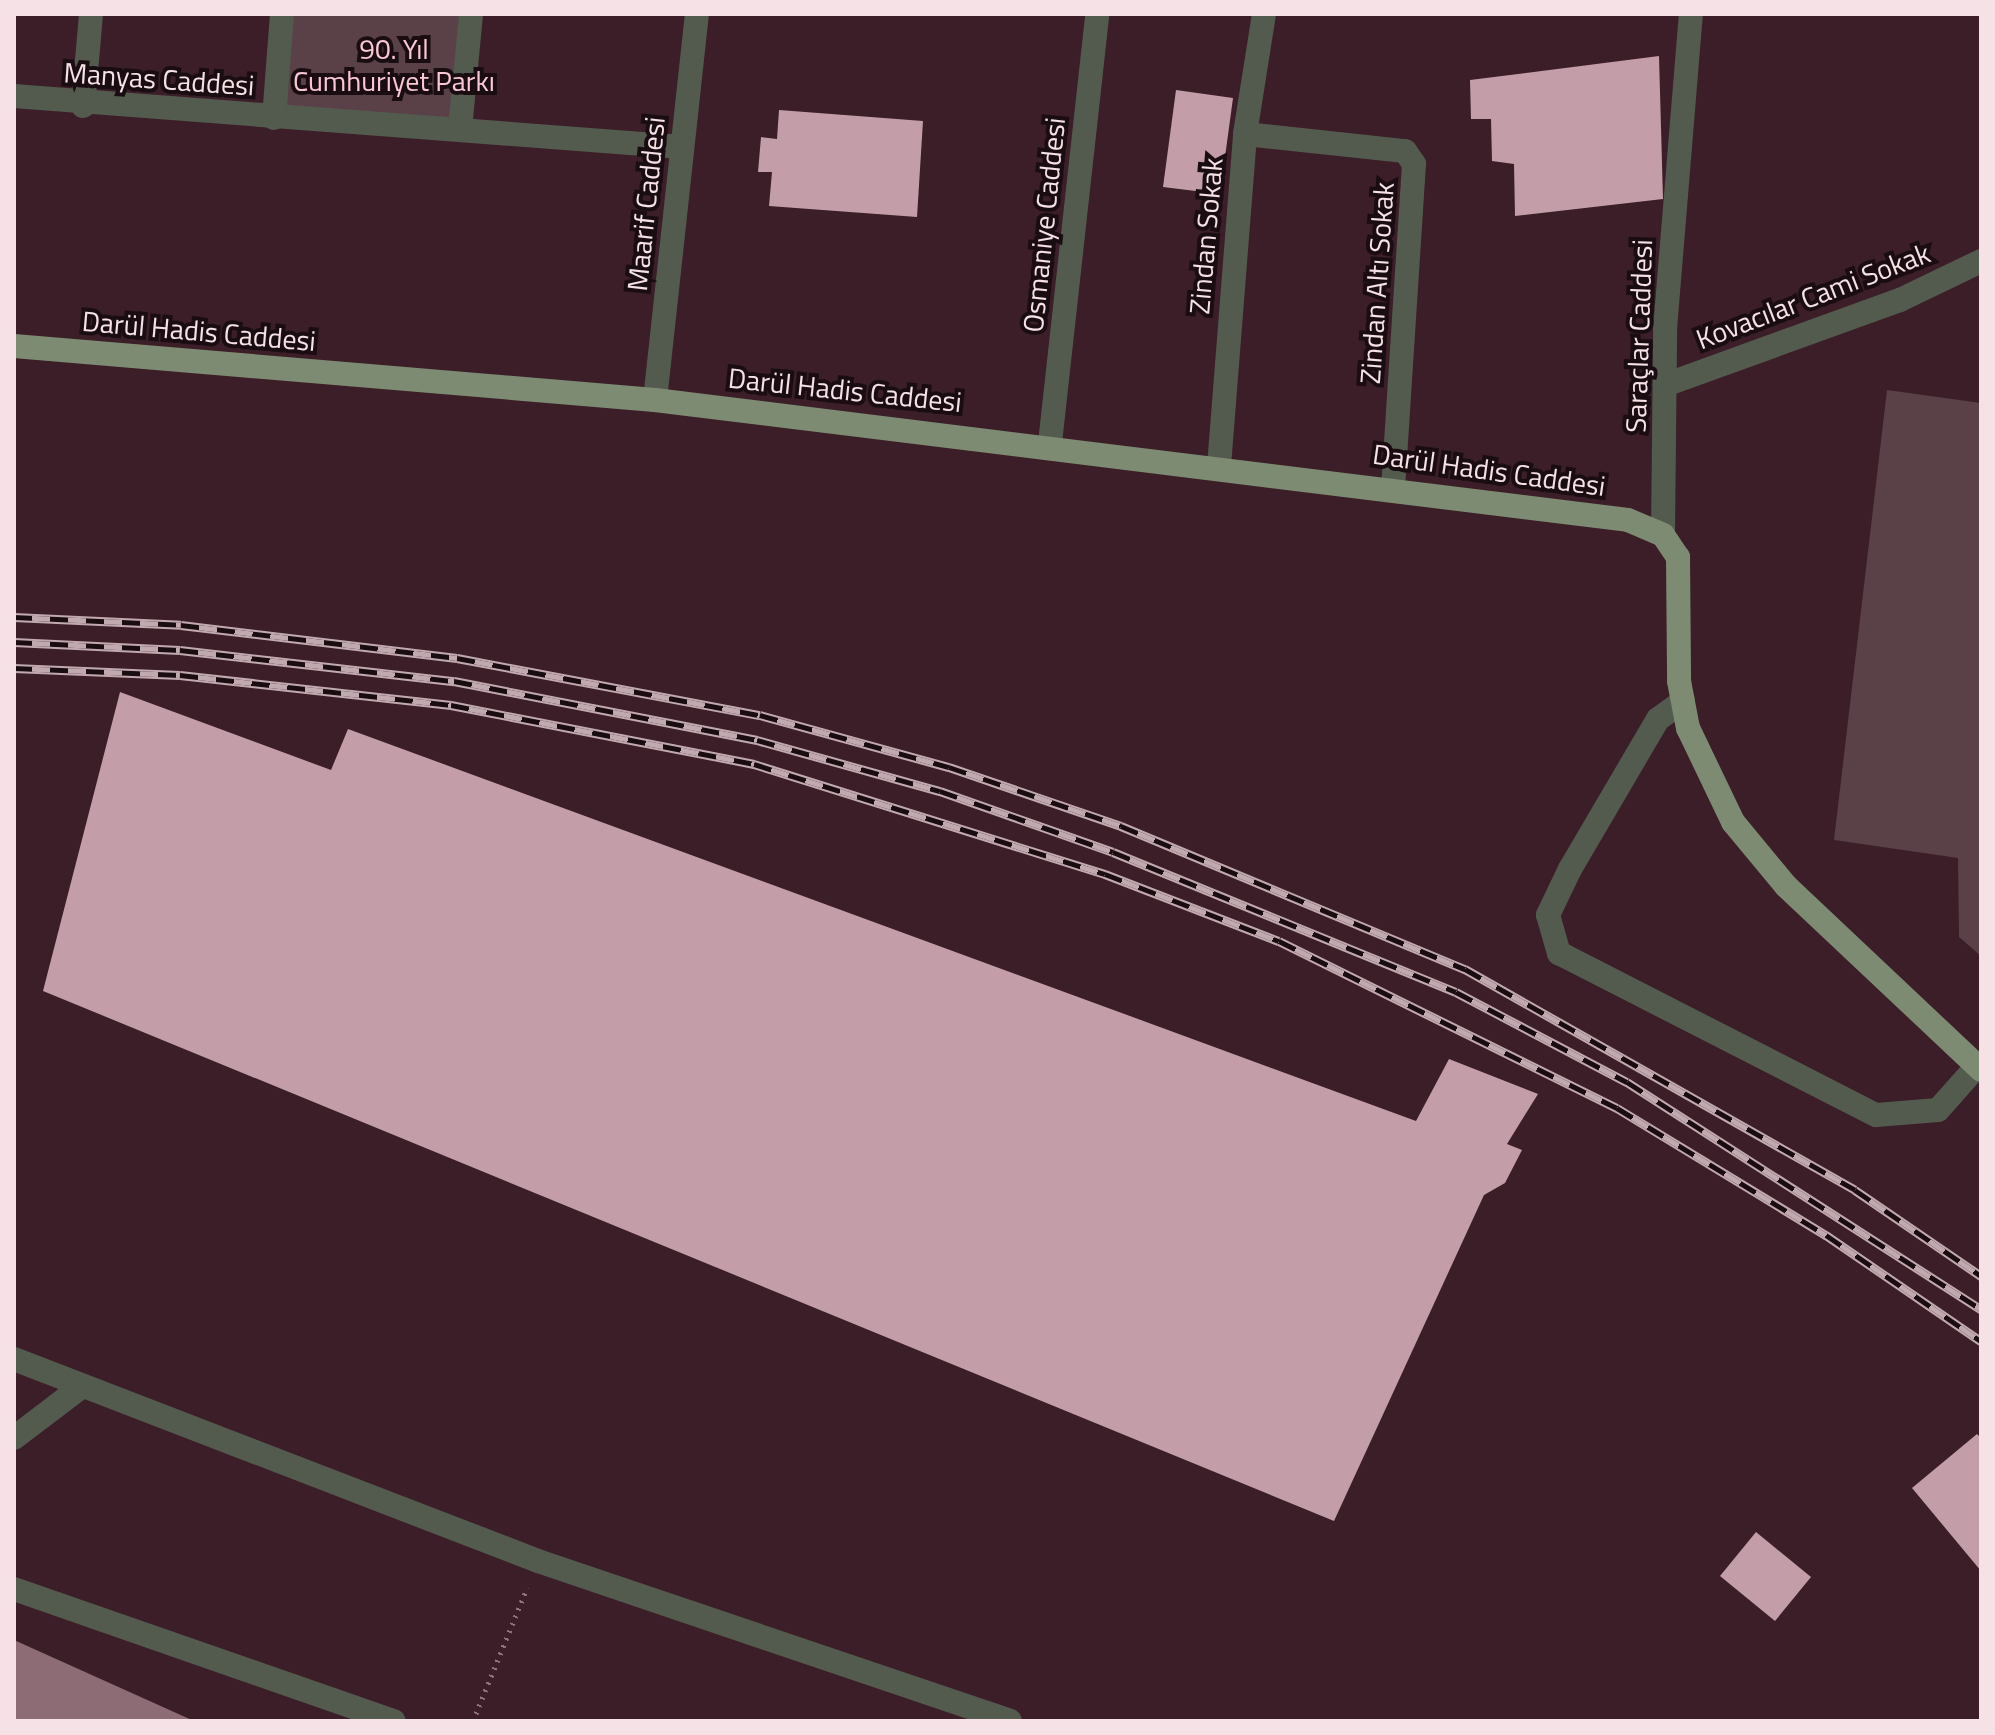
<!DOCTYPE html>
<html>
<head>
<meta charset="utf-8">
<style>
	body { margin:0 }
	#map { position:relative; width:1995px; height:1735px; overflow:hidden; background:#3b1e27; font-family:"Titillium Web",sans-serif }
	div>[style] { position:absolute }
	.green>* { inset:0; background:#5a4148 }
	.water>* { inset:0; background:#8d6c75 }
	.building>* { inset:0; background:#c39ea8 }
	.path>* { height:5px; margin-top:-2.5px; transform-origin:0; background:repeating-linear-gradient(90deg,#8e757c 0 2px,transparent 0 8px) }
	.minor>* { height:24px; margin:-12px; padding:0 12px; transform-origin:12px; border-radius:12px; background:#535a4e }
	.major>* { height:24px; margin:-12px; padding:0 12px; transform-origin:12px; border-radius:12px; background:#7d8b72 }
	.rail>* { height:9px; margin-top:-4.5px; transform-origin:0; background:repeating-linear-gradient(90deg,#1a0d11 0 18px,#c0a9af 0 36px); box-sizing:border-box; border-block:2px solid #c0a9af }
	span { translate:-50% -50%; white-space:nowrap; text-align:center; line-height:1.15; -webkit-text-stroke:8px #1a0d11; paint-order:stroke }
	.park-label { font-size:28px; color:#f9c7d5 }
	.street-label { font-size:28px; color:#f5e1e6 }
	.frame { position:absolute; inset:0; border:16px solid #f5e1e6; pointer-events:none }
</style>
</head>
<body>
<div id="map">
	<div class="green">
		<div style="clip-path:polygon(293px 14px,464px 14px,455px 122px,285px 107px)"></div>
		<div style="clip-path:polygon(1887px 390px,1981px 403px,1981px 956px,1959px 937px,1958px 858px,1834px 840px)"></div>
	</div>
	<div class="water">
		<div style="clip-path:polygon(14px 1640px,194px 1721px,14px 1721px)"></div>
	</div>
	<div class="building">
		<div style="clip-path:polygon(1659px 56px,1663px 199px,1515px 216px,1514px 164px,1492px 161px,1491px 119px,1471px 119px,1470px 80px)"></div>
		<div style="clip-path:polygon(1176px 90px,1233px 98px,1220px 194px,1163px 187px)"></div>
		<div style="clip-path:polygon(779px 110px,923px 121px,917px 217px,769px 206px,772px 172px,758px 172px,761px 137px,777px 139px)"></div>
		<div style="clip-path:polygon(120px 692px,331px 770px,348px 729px,1416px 1121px,1449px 1059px,1538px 1094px,1507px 1144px,1522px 1150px,1505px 1183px,1484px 1195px,1334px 1521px,43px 991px)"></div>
		<div style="clip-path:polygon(1977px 1434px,1981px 1438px,1981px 1571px,1912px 1488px)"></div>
		<div style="clip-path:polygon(1756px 1532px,1811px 1577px,1775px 1621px,1720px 1576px)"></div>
	</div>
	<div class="path">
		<div style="left:473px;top:1721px;width:144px;rotate:-67.9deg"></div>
	</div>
	<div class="minor">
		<div style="left:14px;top:96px;width:670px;rotate:4.37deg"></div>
		<div style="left:83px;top:106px;width:92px;rotate:-85deg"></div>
		<div style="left:274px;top:118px;width:104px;rotate:-85.6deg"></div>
		<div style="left:460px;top:129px;width:116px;rotate:-84.5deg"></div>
		<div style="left:1245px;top:134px;width:161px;rotate:6.1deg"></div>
		<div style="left:1405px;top:151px;width:16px;rotate:55deg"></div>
		<div style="left:1414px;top:164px;width:323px;rotate:93.7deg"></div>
		<div style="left:1665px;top:385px;width:250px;rotate:-19.9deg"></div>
		<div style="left:1900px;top:300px;width:90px;rotate:-25.7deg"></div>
		<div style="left:655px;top:400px;width:388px;rotate:-83.8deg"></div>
		<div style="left:1050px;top:443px;width:432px;rotate:-83.7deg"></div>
		<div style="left:1219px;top:466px;width:333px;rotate:-85.5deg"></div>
		<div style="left:1245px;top:134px;width:121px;rotate:-81deg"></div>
		<div style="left:1663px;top:535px;width:206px;rotate:-89.4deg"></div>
		<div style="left:1665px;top:329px;width:316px;rotate:-85.3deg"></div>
		<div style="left:1683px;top:701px;width:31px;rotate:144deg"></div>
		<div style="left:1658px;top:719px;width:174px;rotate:120.4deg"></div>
		<div style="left:1570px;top:869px;width:51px;rotate:115.6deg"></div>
		<div style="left:1548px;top:915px;width:40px;rotate:74deg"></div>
		<div style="left:1559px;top:953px;width:356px;rotate:27.1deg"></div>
		<div style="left:1876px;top:1115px;width:62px;rotate:-4.6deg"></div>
		<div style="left:1938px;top:1110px;width:59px;rotate:-48.4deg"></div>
		<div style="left:14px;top:1359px;width:562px;rotate:21.08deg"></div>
		<div style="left:538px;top:1561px;width:498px;rotate:18.7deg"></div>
		<div style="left:14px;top:1438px;width:84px;rotate:-37.3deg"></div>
		<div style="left:14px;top:1589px;width:402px;rotate:19.2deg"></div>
	</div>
	<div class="major">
		<div style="left:14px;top:346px;width:643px;rotate:4.82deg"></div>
		<div style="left:655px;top:400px;width:980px;rotate:7.03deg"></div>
		<div style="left:1628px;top:520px;width:38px;rotate:23deg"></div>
		<div style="left:1663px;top:535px;width:27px;rotate:56deg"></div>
		<div style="left:1678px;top:557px;width:124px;rotate:89.5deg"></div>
		<div style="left:1679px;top:681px;width:48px;rotate:79.2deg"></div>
		<div style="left:1688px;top:728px;width:104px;rotate:64.4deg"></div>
		<div style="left:1733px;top:822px;width:83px;rotate:50.4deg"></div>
		<div style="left:1786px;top:886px;width:268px;rotate:43.3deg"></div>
	</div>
	<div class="rail">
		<div style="left:14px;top:617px;width:167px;rotate:2.7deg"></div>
		<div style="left:181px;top:625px;width:278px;rotate:6.8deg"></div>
		<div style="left:457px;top:658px;width:308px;rotate:10.7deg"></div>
		<div style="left:760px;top:715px;width:196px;rotate:15.4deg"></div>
		<div style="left:949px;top:767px;width:182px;rotate:18.9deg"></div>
		<div style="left:1121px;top:826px;width:373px;rotate:22.6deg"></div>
		<div style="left:1465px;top:969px;width:448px;rotate:29.5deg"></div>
		<div style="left:1855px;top:1190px;width:153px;rotate:34.3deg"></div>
		<div style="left:14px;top:642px;width:166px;rotate:2.8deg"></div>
		<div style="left:180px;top:650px;width:276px;rotate:6.5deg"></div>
		<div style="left:454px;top:681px;width:309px;rotate:11deg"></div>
		<div style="left:757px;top:740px;width:190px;rotate:15.6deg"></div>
		<div style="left:940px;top:791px;width:183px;rotate:19.4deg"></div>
		<div style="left:1113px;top:852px;width:370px;rotate:22.2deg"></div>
		<div style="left:1456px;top:992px;width:193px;rotate:27.8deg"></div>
		<div style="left:1627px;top:1082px;width:421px;rotate:32.7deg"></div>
		<div style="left:14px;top:668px;width:166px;rotate:2.4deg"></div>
		<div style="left:180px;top:675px;width:273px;rotate:6.3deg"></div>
		<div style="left:451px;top:705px;width:309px;rotate:11deg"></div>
		<div style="left:754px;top:764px;width:368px;rotate:17.4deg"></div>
		<div style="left:1105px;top:874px;width:186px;rotate:21.1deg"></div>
		<div style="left:1279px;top:941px;width:377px;rotate:26.3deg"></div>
		<div style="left:1617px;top:1108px;width:245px;rotate:31.3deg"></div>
		<div style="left:1826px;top:1235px;width:188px;rotate:34.4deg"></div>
	</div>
	<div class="park-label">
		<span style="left:394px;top:65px">90. Yıl<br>Cumhuriyet Parkı</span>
	</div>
	<div class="street-label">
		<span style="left:159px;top:79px;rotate:4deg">Manyas Caddesi</span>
		<span style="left:646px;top:204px;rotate:-84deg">Maarif Caddesi</span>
		<span style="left:1044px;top:225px;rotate:-84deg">Osmaniye Caddesi</span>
		<span style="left:1206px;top:236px;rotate:-85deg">Zindan Sokak</span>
		<span style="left:1377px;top:283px;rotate:-86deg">Zindan Altı Sokak</span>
		<span style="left:1813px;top:296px;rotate:-21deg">Kovacılar Cami Sokak</span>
		<span style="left:199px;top:331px;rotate:5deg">Darül Hadis Caddesi</span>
		<span style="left:1639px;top:336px;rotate:-88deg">Saraçlar Caddesi</span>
		<span style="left:845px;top:390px;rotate:6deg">Darül Hadis Caddesi</span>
		<span style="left:1489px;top:470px;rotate:8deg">Darül Hadis Caddesi</span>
	</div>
	<div class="frame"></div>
</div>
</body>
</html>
